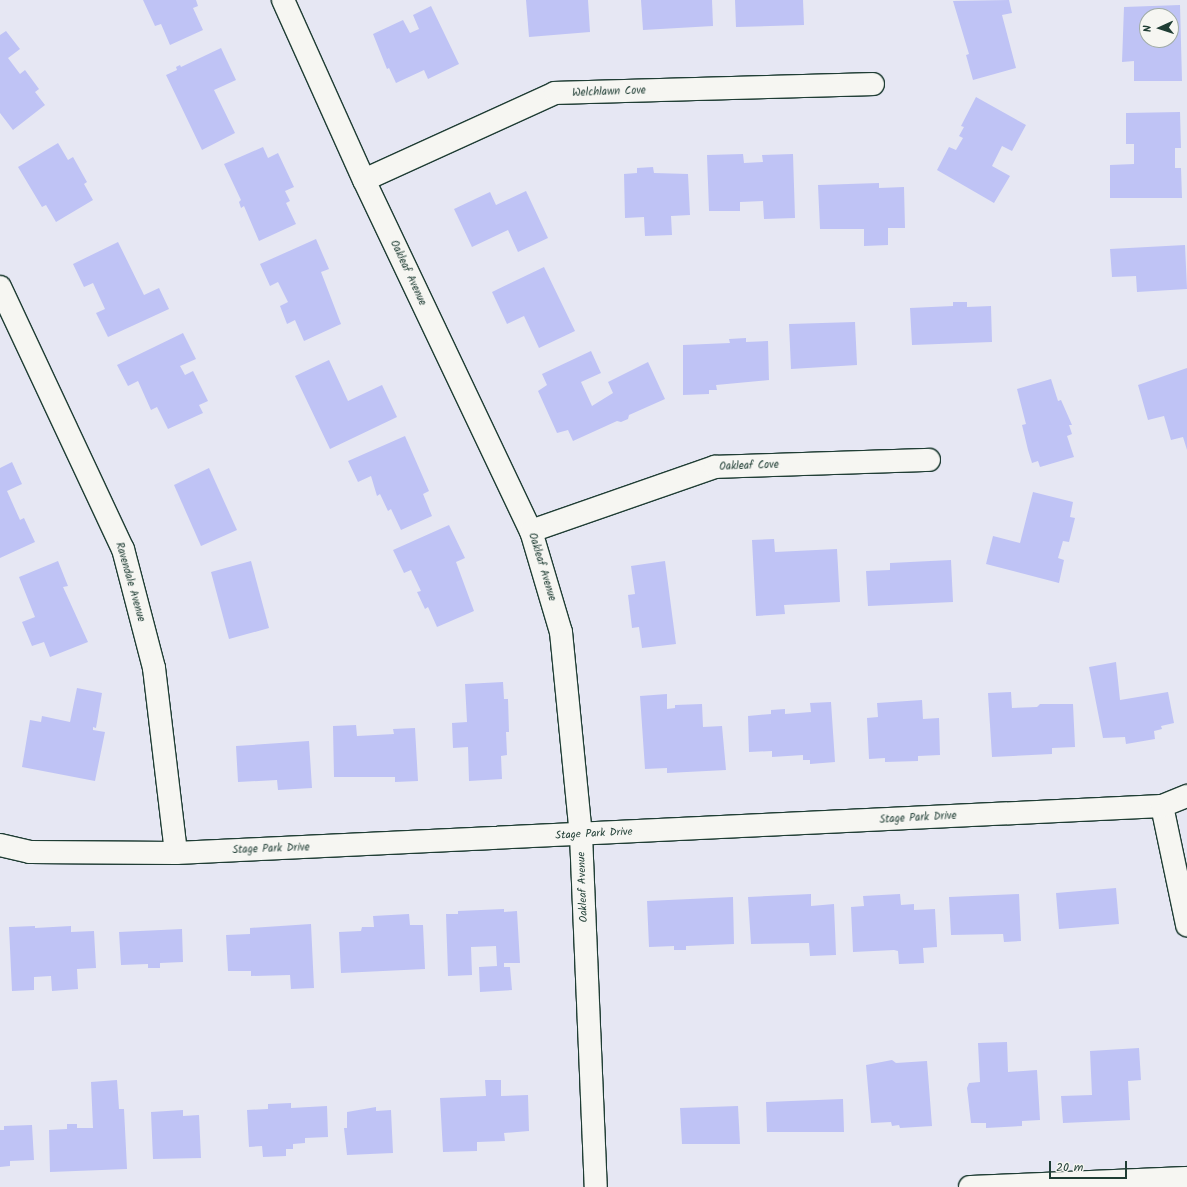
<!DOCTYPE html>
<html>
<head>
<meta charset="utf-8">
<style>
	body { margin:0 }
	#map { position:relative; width:1187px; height:1187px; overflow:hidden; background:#e6e7f3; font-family:Kalam,sans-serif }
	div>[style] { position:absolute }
	.building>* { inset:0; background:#bfc3f5 }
	.roads { filter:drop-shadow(1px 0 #1f3d34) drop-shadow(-1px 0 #1f3d34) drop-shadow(0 1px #1f3d34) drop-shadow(0 -1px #1f3d34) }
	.minor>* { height:22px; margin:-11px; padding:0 11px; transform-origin:11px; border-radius:11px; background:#f6f6f2 }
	span { translate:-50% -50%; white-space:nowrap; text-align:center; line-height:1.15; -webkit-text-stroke:4px #f6f6f2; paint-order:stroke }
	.street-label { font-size:11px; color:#1f3d34 }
	.north { position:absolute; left:1139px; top:8px; width:40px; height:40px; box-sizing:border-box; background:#f6f6f2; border:1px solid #a0aca6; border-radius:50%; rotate:267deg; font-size:11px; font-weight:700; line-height:16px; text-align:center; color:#1f3d34 }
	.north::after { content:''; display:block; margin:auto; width:14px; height:18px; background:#1f3d34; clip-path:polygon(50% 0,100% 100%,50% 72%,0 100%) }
	.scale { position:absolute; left:1049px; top:1161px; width:78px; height:18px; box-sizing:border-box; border:2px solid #1f3d34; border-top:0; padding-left:5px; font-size:12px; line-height:14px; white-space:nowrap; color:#1f3d34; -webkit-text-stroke:3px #f6f6f2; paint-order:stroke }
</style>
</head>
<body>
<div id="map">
	<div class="building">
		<div style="clip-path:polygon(143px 0,196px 0,198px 6px,193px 8px,203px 30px,170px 45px,161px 24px,155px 26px)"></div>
		<div style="clip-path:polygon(526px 0,588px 0,590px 32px,529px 37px)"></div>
		<div style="clip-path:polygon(641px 0,712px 0,713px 26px,643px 30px)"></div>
		<div style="clip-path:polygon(735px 0,803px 0,804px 25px,736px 27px)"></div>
		<div style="clip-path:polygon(1009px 0,1012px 13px,1002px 15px,1016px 68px,973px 80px,966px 55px,969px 54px,953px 1px)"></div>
		<div style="clip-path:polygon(evenodd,1180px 5px,1182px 81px,1134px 81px,1134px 61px,1122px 62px,1124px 7px,1180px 5px,1147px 16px,1171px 16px,1171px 40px,1147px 40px,1147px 16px)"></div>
		<div style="clip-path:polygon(431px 6px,459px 64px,428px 79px,424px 70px,396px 83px,389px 68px,387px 69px,373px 34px,403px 20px,410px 33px,419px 29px,413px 15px)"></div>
		<div style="clip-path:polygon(6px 31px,20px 49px,8px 58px,20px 74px,25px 70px,39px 89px,35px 92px,45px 105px,13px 130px,0 113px,0 35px)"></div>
		<div style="clip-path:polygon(221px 48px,236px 80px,214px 90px,235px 133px,202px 150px,166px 75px,177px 70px,176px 67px,180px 65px,181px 67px)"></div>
		<div style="clip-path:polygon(976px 97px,1026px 125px,1012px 151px,1002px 146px,992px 166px,1010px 176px,994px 203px,937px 170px,949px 147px,956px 150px,963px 138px,959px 136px,964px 127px,961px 126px)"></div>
		<div style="clip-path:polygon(1180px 112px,1181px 148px,1175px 148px,1175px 168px,1181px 168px,1182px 198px,1110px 198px,1110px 165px,1134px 164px,1134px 144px,1126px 144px,1126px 113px)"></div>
		<div style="clip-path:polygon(58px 143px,68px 160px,73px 157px,87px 182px,84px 184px,93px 200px,56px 222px,46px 205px,42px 207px,18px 167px)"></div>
		<div style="clip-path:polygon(263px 147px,268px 158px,278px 153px,294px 187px,285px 191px,290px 201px,286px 203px,296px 224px,259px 241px,244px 206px,241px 208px,239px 202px,241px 200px,224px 164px)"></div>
		<div style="clip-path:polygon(743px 154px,744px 163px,763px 162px,762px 155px,793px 154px,795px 218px,764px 219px,763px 201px,740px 202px,740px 211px,709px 211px,707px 155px)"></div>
		<div style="clip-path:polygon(653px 167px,654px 173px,688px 174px,690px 215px,671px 216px,672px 235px,645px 236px,644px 217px,625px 218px,624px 174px,637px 173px,637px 168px)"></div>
		<div style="clip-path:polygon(879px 183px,879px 188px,904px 187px,905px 228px,888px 228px,888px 245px,864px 246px,864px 229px,820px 229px,818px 185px)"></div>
		<div style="clip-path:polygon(526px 191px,548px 238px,518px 252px,508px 230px,472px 247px,454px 209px,490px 192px,496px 205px)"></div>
		<div style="clip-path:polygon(316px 239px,329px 269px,321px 272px,341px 324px,304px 341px,295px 320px,287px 324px,280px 306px,288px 302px,278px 282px,270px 286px,260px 264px)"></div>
		<div style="clip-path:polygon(118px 242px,144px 295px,159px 288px,169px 309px,108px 337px,96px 313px,105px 309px,93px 283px,84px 287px,73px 264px)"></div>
		<div style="clip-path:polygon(1185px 245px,1187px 289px,1137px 292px,1136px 276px,1112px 277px,1110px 249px)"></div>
		<div style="clip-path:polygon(544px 267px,575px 331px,539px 348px,524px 316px,507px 324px,492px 292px)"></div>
		<div style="clip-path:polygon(953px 302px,967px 302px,967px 307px,991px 306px,992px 342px,912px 345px,910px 308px,953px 306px)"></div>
		<div style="clip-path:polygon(855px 322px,857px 365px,791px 369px,789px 324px)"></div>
		<div style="clip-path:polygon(183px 333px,196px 359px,180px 366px,185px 375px,193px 371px,208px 401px,199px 405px,203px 413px,168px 429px,157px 407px,151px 410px,138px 381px,128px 386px,117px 365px)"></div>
		<div style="clip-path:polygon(746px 338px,746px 342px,768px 341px,769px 380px,716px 385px,717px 390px,709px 390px,709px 394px,683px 395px,683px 345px,730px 343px,729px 339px)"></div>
		<div style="clip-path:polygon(591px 351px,601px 373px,581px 382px,592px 406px,613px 393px,608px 382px,648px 362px,665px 399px,629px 415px,628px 419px,621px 422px,617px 421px,573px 441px,568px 430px,557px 433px,538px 391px,547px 385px,542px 374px)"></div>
		<div style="clip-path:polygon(329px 360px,348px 401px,382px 385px,397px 417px,330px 449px,295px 376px)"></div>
		<div style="clip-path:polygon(1187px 368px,1187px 450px,1183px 437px,1171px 440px,1164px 416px,1148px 420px,1138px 385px)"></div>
		<div style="clip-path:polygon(1051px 379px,1058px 401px,1061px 400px,1072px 425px,1069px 425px,1072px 434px,1067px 436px,1074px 457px,1040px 467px,1038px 461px,1032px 463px,1028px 450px,1022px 425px,1026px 424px,1017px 389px)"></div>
		<div style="clip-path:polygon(405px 436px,429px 491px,423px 494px,432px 516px,401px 530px,391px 509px,388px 511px,380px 494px,377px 496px,371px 476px,358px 482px,348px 461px)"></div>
		<div style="clip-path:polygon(12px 462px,22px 484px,7px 491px,20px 520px,24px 518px,35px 542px,0 558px,0 468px)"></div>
		<div style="clip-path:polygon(209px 468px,237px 530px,201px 546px,174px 485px)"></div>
		<div style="clip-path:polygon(1033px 492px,1073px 502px,1070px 517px,1075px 518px,1069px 542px,1063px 541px,1058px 558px,1064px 560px,1059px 583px,986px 564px,993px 536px,1020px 543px)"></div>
		<div style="clip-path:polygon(449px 525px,465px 558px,456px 562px,474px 611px,437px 627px,428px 607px,425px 609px,417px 592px,421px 591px,411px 570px,404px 573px,393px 550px)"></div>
		<div style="clip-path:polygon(774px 539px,775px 552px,837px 549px,840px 602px,784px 605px,785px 614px,756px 616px,752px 540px)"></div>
		<div style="clip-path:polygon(951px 560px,953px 602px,868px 606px,866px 571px,890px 570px,890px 563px)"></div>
		<div style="clip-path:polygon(58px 561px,68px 586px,63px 587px,88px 642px,50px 657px,44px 642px,32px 646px,22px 622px,35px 617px,19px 577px)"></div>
		<div style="clip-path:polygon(251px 561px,269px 628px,229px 639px,211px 572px)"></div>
		<div style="clip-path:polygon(665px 561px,676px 644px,642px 648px,639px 627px,632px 628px,628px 595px,635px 594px,631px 566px)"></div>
		<div style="clip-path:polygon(1116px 662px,1120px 700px,1168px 692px,1174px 723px,1161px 726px,1162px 729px,1154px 731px,1155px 739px,1126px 744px,1125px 737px,1103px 738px,1089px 667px)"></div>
		<div style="clip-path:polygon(503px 682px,504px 699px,508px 699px,509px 732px,506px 732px,507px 755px,501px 756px,502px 779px,469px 781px,468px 747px,453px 748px,452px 723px,467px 722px,465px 684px)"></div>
		<div style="clip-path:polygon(77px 688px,102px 693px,96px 728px,93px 727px,93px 730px,105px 732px,95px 781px,22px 767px,30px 720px,41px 722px,42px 716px,70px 722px)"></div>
		<div style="clip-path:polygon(1011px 692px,1012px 708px,1037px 707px,1040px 704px,1073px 704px,1075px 747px,1052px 748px,1052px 754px,992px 757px,988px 693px)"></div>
		<div style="clip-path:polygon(667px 694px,667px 709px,675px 708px,675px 705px,702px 704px,703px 727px,722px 726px,726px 770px,667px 773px,667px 768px,645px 769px,640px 696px)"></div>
		<div style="clip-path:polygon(922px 700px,923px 719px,939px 718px,940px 755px,918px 756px,918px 761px,885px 762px,885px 758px,869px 759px,867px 718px,878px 717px,877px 703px)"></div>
		<div style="clip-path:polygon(831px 702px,835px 762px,810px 764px,810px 760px,803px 760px,803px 755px,772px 757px,772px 751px,749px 752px,748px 716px,771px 714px,771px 710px,785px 709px,785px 714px,811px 712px,810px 703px)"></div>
		<div style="clip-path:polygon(356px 725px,357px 736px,394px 734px,393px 729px,415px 728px,418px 781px,395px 782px,395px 777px,334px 777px,333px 726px)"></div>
		<div style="clip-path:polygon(309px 741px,312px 788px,278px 790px,277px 780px,238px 782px,236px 746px)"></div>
		<div style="clip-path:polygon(1116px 888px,1119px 924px,1059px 929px,1056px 893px)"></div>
		<div style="clip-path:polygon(811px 894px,811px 906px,834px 904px,836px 955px,810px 956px,809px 943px,751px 944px,748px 897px)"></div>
		<div style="clip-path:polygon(900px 894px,901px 905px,914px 904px,914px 910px,935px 909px,937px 947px,923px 948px,924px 963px,899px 964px,898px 951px,894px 950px,853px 952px,851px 907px,864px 906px,863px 896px)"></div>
		<div style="clip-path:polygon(1019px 894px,1021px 941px,1004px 942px,1003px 934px,951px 935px,949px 897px)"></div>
		<div style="clip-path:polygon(733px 897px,734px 944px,686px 946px,686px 950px,674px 950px,674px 946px,649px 947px,647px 901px)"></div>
		<div style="clip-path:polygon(504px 909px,504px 912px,517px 911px,520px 963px,504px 963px,504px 967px,510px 967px,512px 990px,480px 992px,479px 967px,497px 966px,496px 946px,471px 947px,472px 975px,448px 976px,446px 914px,458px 914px,458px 911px)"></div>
		<div style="clip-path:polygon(409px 914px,410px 925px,423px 925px,425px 969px,341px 973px,339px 932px,361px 931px,362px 927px,374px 927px,373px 916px)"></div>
		<div style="clip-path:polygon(311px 924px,314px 988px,291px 989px,290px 975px,251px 976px,251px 971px,228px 971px,226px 935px,250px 934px,250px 928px)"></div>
		<div style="clip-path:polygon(35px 926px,35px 928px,71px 926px,71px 932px,94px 931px,96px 968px,77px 969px,78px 989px,52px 991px,51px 976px,34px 977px,34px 990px,12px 991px,9px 927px)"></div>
		<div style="clip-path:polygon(182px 929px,183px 962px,160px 963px,160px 968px,148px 968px,148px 964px,121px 965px,119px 932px)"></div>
		<div style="clip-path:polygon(1007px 1042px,1008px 1072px,1037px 1070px,1040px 1120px,1022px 1121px,1022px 1126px,986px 1128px,986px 1123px,971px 1123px,967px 1088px,969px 1083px,980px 1082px,978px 1043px)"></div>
		<div style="clip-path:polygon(1139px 1048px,1141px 1080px,1128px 1081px,1130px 1120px,1063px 1123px,1061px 1096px,1092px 1095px,1090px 1051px)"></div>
		<div style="clip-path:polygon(892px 1060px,896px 1063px,927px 1061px,932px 1126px,900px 1128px,899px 1125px,892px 1126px,891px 1122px,871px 1123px,866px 1065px)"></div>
		<div style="clip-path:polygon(117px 1080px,119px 1109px,124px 1109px,127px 1169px,50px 1172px,49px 1130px,67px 1129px,67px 1124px,77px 1124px,77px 1128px,93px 1128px,91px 1082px)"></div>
		<div style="clip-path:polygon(485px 1080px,501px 1080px,501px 1096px,528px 1095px,529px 1131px,504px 1133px,505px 1141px,477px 1142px,477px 1151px,443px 1152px,440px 1098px,486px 1096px)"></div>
		<div style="clip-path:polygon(843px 1099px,844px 1132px,767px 1132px,766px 1102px)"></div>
		<div style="clip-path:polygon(291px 1103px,291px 1108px,327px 1106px,328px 1137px,305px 1138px,305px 1143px,293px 1144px,293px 1149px,286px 1149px,286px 1156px,263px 1157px,262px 1146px,249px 1147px,247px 1110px,268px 1109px,268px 1104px)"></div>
		<div style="clip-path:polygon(738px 1106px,740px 1144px,682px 1144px,680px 1108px)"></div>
		<div style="clip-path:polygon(376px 1107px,376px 1111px,391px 1110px,393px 1153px,347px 1155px,344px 1128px,347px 1128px,347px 1112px)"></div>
		<div style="clip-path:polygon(183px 1110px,183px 1116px,199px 1115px,201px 1158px,153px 1159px,151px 1112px)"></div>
		<div style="clip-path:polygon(32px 1125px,34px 1160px,10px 1161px,10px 1166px,0 1167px,0 1130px,4px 1130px,4px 1126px)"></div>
	</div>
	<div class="roads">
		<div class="minor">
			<div style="left:283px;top:0;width:197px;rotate:65.8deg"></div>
			<div style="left:364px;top:180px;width:389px;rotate:64.6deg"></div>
			<div style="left:531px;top:531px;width:105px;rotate:73.5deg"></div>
			<div style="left:561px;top:632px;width:204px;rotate:84.4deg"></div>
			<div style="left:581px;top:835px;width:352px;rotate:87.6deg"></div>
			<div style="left:364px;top:180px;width:210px;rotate:-24.5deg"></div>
			<div style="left:555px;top:93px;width:318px;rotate:-1.6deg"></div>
			<div style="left:0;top:287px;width:289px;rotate:64.9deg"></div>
			<div style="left:123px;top:549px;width:123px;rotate:75.4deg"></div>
			<div style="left:154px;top:668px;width:186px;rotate:83.2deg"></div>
			<div style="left:531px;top:531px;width:195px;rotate:-19.2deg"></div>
			<div style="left:715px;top:467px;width:214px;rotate:-1.9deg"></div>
			<div style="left:1162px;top:806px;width:122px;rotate:78.1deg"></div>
			<div style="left:0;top:845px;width:31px;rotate:13deg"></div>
			<div style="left:30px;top:852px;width:146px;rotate:0.4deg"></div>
			<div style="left:176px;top:853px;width:987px;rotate:-2.73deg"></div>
			<div style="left:1162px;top:806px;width:27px;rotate:-22deg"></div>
			<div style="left:970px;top:1187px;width:217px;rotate:-2.4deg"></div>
		</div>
	</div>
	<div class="street-label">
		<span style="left:609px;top:92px;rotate:-2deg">Welchlawn Cove</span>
		<span style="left:408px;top:273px;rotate:65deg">Oakleaf Avenue</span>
		<span style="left:749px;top:466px;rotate:-2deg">Oakleaf Cove</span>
		<span style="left:542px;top:567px;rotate:73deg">Oakleaf Avenue</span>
		<span style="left:130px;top:582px;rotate:74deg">Ravendale Avenue</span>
		<span style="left:918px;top:818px;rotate:-3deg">Stage Park Drive</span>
		<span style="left:594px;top:834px;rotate:-3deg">Stage Park Drive</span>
		<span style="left:271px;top:849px;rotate:-2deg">Stage Park Drive</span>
		<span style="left:583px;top:887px;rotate:-92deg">Oakleaf Avenue</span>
	</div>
	<div class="north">N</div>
	<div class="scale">20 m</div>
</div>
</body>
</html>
